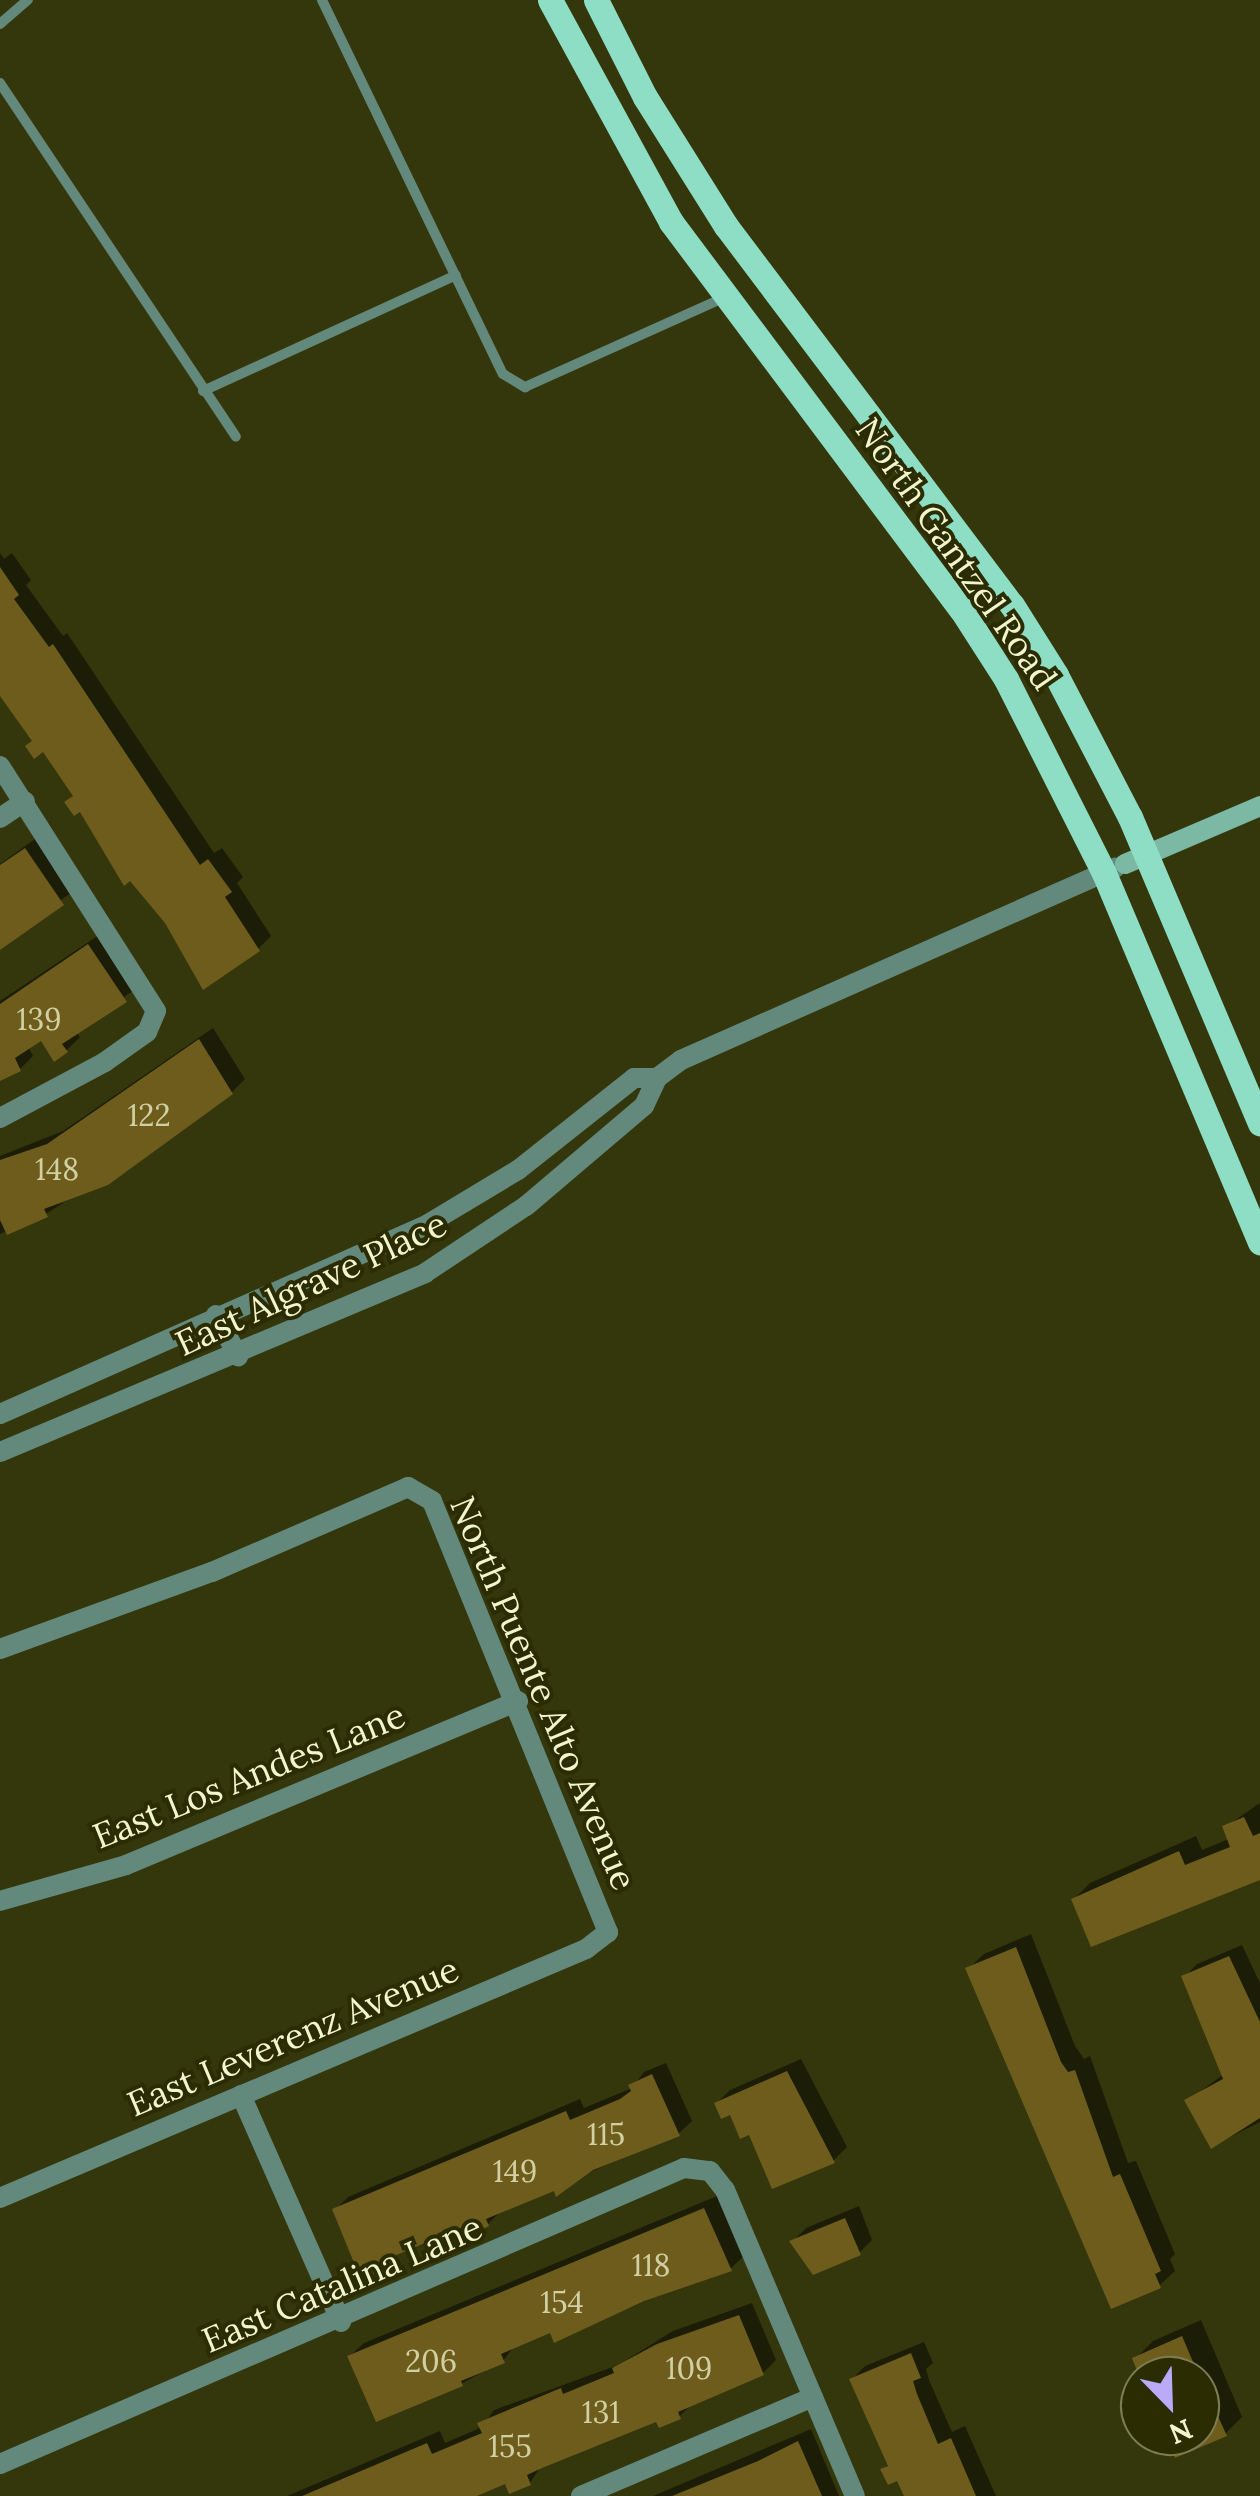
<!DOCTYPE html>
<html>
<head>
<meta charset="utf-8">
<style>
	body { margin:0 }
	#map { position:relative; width:1260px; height:2496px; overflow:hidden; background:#34370c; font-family:Lora,serif }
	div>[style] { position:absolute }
	.shadow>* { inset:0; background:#0007 }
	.building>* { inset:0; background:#6e5c1d }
	.lane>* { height:10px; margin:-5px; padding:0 5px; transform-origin:5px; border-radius:5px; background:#63897c }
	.street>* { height:20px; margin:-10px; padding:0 10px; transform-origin:10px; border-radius:10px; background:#63897c }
	.secondary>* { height:20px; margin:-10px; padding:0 10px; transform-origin:10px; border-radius:10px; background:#7bb9a5 }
	.primary>* { height:25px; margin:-12.5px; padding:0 12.5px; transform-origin:12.5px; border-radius:12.5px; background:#8ddec4 }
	span { translate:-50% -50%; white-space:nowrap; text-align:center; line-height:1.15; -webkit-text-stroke:8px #2b2c01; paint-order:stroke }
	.number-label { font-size:30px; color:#d1d0a2 }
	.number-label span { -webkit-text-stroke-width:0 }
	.street-label { font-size:35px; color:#f2f6cf }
	.north { position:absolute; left:1120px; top:2356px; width:100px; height:100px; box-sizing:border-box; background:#2b2c01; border:2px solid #7b7d53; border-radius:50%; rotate:157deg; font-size:28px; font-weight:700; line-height:40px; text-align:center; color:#f2f6cf }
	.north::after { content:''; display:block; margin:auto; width:35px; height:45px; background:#b9abf7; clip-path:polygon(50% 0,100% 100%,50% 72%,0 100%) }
</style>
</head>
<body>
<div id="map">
	<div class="shadow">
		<div style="clip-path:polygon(0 553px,4px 559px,12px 553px,31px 580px,26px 585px,63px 636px,67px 633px,214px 853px,222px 848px,243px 877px,237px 883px,271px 936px,258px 949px,167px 921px,0 692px)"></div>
		<div style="clip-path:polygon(39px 836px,75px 890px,0 944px,0 864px)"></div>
		<div style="clip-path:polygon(102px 933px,138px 987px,76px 1032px,80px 1037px,67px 1050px,41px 1038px,28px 1046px,33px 1056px,20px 1069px,0 1078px,0 1001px)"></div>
		<div style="clip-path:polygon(213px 1028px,245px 1079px,232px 1092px,46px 1214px,0 1234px,0 1156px,63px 1131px)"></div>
		<div style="clip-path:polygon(1260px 1803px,1260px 1873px,1074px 1899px,1090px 1883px,1196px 1836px,1202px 1850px,1229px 1839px,1225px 1827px)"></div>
		<div style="clip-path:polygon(1031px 1934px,1075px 2046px,1084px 2059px,1090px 2056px,1128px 2163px,1136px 2161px,1175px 2254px,1170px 2259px,1175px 2271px,1159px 2286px,968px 1969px,984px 1954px)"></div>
		<div style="clip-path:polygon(1242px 1945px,1260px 1983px,1260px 2122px,1212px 2146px,1187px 2101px,1224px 2074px,1184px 1977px,1197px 1964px)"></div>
		<div style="clip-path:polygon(801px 2059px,847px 2147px,833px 2161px,750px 2131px,717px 2103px,730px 2090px)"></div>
		<div style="clip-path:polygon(666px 2063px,692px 2121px,678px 2134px,502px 2210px,488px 2224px,465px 2223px,396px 2252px,384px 2268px,335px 2210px,348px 2197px,580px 2099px,584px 2108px,632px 2088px,644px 2072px)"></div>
		<div style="clip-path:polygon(717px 2196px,744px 2256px,730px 2269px,515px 2345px,503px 2361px,461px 2384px,350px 2356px,364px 2343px)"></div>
		<div style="clip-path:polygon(859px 2206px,872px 2240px,859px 2253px,793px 2241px,806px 2228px)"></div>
		<div style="clip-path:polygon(752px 2303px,776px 2360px,763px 2373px,693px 2403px,679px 2417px,658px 2419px,541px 2466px,530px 2483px,506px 2481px,472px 2496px,287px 2496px,440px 2431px,445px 2443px,482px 2427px,494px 2410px,618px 2365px,673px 2331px)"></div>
		<div style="clip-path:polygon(1201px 2320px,1242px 2417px,1224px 2435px,1176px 2455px,1168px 2436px,1200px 2436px,1200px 2376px,1142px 2376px,1135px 2359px,1153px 2341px)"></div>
		<div style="clip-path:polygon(924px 2342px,933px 2363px,926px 2369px,929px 2380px,952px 2432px,965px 2426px,996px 2496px,907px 2496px,898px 2478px,883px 2470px,890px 2463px,852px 2379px,865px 2366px)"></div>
		<div style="clip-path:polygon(811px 2429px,839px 2496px,653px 2496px)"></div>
	</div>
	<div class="building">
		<div style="clip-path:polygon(0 567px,19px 595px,14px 599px,49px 647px,53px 644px,200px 865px,208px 859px,232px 892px,225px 897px,260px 951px,203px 990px,165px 923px,130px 881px,124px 886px,80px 812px,74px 816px,64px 802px,73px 796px,43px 752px,34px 759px,25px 746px,32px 741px,0 696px)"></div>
		<div style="clip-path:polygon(25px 848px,64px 905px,0 950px,0 865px)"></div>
		<div style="clip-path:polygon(88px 944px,127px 1002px,62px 1044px,68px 1052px,54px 1062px,41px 1041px,15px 1058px,21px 1071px,0 1081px,0 1004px)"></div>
		<div style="clip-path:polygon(199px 1039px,233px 1094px,108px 1185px,44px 1209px,48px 1217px,7px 1235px,0 1220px,0 1160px,47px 1144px)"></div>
		<div style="clip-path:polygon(1244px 1817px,1253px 1836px,1260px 1833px,1260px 1880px,1091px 1947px,1071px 1899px,1179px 1851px,1185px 1865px,1230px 1847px,1222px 1826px)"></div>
		<div style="clip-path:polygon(1016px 1947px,1061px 2062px,1068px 2072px,1075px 2070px,1113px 2177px,1120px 2174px,1161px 2271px,1155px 2274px,1161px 2288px,1111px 2309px,965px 1968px)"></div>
		<div style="clip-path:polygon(1229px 1956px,1260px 2022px,1260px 2118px,1211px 2149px,1184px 2100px,1223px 2079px,1181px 1976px)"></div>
		<div style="clip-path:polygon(787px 2071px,835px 2163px,772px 2189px,749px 2135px,740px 2139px,730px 2115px,721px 2119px,714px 2103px)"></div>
		<div style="clip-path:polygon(652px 2074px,680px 2136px,593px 2170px,556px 2197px,554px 2191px,486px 2219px,489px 2226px,468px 2236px,463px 2227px,382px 2261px,386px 2270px,361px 2280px,332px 2209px,566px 2111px,570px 2120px,620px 2099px,631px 2091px,628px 2085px)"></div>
		<div style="clip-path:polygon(704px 2208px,732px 2271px,644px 2301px,554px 2343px,550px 2333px,501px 2354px,505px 2363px,461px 2381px,463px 2386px,376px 2422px,347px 2356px)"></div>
		<div style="clip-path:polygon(845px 2218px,861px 2255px,813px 2275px,789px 2241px)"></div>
		<div style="clip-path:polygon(739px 2315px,764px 2375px,678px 2412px,681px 2419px,659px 2428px,656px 2422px,542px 2468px,527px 2475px,531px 2485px,509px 2494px,505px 2484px,477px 2496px,302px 2496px,427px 2443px,432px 2454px,482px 2433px,477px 2423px,561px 2388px,563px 2394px,614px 2373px,612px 2368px,657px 2344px)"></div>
		<div style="clip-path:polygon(1182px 2336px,1199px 2376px,1139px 2376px,1132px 2358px)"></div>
		<div style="clip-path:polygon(911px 2353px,921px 2378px,913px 2381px,917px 2394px,938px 2444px,951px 2438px,976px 2496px,904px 2496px,897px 2481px,888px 2485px,880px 2469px,888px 2466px,849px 2379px)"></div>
		<div style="clip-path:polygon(1200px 2377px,1227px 2436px,1175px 2458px,1165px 2436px,1200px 2436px)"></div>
		<div style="clip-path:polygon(798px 2441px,822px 2496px,672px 2496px,758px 2461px)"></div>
	</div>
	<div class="lane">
		<div style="left:322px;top:0;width:415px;rotate:64.2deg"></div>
		<div style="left:503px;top:374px;width:26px;rotate:31deg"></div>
		<div style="left:525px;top:387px;width:219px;rotate:-24.2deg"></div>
		<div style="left:0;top:24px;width:37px;rotate:-41deg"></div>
		<div style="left:0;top:83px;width:425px;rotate:56.3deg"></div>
		<div style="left:203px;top:391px;width:278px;rotate:-24.6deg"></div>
	</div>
	<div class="street">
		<div style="left:0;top:766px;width:290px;rotate:57.5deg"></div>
		<div style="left:156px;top:1011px;width:23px;rotate:113deg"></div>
		<div style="left:147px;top:1032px;width:52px;rotate:144.5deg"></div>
		<div style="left:105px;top:1062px;width:119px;rotate:151.9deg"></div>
		<div style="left:0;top:818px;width:30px;rotate:-34deg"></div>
		<div style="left:216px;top:1315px;width:47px;rotate:61.8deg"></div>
		<div style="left:0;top:1414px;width:468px;rotate:-23.9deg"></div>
		<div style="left:428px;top:1224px;width:105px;rotate:-31deg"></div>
		<div style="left:518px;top:1170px;width:148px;rotate:-38.4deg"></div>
		<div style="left:634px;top:1078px;width:23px"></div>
		<div style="left:0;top:1452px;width:461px;rotate:-22.8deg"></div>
		<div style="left:425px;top:1273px;width:121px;rotate:-33.6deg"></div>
		<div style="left:526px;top:1206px;width:155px;rotate:-40.3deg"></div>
		<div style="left:644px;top:1106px;width:31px;rotate:-65deg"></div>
		<div style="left:657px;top:1078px;width:30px;rotate:-37deg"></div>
		<div style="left:681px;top:1060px;width:475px;rotate:-23.9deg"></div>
		<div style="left:0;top:1649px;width:226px;rotate:-20deg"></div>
		<div style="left:212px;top:1572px;width:214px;rotate:-23.4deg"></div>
		<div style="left:408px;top:1487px;width:28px;rotate:30deg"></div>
		<div style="left:432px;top:1501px;width:466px;rotate:67.8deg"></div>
		<div style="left:608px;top:1932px;width:28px;rotate:142deg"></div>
		<div style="left:586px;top:1949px;width:637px;rotate:156.98deg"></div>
		<div style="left:0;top:1901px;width:131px;rotate:-15.9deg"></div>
		<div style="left:126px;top:1865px;width:425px;rotate:-22.7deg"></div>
		<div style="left:241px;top:2095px;width:248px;rotate:66.2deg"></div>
		<div style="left:0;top:2464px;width:745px;rotate:-23.4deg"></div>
		<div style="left:684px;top:2168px;width:26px;rotate:7deg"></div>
		<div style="left:710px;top:2171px;width:24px;rotate:52deg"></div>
		<div style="left:725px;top:2190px;width:332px;rotate:67deg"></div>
		<div style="left:581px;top:2496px;width:252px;rotate:-23.1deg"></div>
	</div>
	<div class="secondary">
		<div style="left:1125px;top:864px;width:147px;rotate:-23.2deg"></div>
	</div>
	<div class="primary">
		<div style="left:550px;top:0;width:253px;rotate:61.4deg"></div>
		<div style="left:671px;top:222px;width:484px;rotate:53.2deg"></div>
		<div style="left:961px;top:609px;width:83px;rotate:57.3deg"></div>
		<div style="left:1006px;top:679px;width:217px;rotate:63.2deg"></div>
		<div style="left:1104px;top:873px;width:401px;rotate:67.1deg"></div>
		<div style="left:596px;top:0;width:109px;rotate:63.2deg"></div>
		<div style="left:645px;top:97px;width:152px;rotate:57.9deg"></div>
		<div style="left:726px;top:226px;width:475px;rotate:53deg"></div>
		<div style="left:1012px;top:605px;width:83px;rotate:57.8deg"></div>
		<div style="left:1056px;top:675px;width:160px;rotate:62.5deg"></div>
		<div style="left:1130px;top:817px;width:333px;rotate:67deg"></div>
	</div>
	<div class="number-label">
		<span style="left:39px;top:1019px">139</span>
		<span style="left:149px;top:1115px">122</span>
		<span style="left:57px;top:1169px">148</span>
		<span style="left:606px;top:2134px">115</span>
		<span style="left:515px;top:2171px">149</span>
		<span style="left:651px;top:2265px">118</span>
		<span style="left:562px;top:2302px">154</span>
		<span style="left:431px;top:2361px">206</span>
		<span style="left:689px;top:2368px">109</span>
		<span style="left:601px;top:2412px">131</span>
		<span style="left:510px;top:2446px">155</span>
	</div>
	<div class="street-label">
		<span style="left:956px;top:554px;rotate:55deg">North Gantzel Road</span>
		<span style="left:311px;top:1284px;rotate:-25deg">East Algrave Place</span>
		<span style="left:543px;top:1693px;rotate:67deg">North Puente Alto Avenue</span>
		<span style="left:249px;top:1776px;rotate:-22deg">East Los Andes Lane</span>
		<span style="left:293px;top:2037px;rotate:-23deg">East Leverenz Avenue</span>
		<span style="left:342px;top:2284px;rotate:-23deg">East Catalina Lane</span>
	</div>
	<div class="north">N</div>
</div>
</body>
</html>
